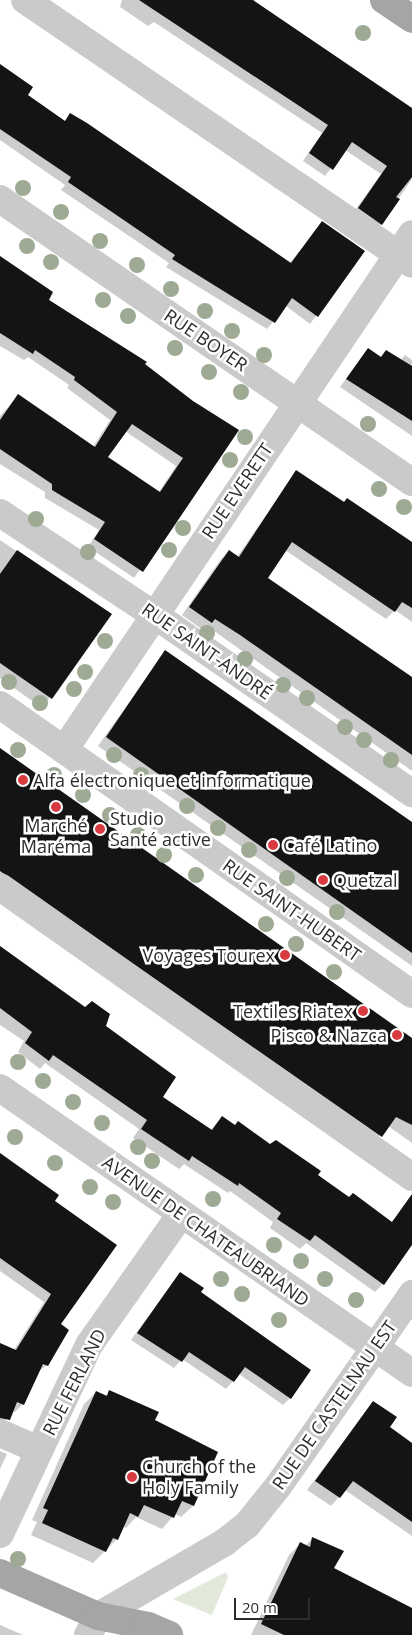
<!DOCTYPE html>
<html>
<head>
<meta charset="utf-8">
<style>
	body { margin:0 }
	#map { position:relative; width:412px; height:1635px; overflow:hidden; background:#fff; font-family:"Open Sans",sans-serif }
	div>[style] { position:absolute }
	.green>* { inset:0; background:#e2e9db }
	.shadow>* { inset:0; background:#0003 }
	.building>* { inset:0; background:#141414 }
	.minor>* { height:28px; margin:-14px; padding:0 14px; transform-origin:14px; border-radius:14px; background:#cacaca }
	.major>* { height:28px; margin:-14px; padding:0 14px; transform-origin:14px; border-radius:14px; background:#a5a5a5 }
	.trees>* { width:16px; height:16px; margin:-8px; border-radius:50%; background:#9eaa94 }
	.dots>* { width:14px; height:14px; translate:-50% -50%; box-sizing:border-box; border:2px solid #fff; border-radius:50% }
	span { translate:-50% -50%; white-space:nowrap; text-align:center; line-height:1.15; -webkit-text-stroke:5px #fff; paint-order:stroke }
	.street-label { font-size:18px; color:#2d2d2d }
	.poi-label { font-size:18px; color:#2d2d2d }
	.left { translate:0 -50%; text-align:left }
	.right { translate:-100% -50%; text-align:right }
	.scale { position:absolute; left:234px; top:1598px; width:76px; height:22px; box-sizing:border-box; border:2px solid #2d2d2d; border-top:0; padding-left:6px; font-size:15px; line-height:18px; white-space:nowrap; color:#2d2d2d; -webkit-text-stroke:4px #fff; paint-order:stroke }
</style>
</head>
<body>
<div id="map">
	<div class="green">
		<div style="clip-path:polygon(226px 1572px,228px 1577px,212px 1615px,173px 1599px)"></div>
	</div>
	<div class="shadow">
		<div style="clip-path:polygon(122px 0,251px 0,412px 109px,412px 179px,381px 224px,374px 231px,351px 216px,381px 174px,345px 150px,325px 176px,303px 161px,322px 133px,154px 22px,148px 26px,120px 7px)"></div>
		<div style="clip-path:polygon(0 65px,26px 96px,64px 122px,70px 115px,289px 264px,322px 223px,363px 251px,310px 324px,286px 306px,267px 329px,166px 267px,169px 263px,61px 190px,65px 185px,0 140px)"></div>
		<div style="clip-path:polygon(evenodd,0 266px,143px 364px,192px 402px,237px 430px,134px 578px,88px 547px,99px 530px,45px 498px,45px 492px,0 464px,0 416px,18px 396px,93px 447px,110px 420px,67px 388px,69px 385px,28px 357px,24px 360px,0 346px,0 266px,125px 431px,176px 466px,159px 492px,106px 457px,125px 431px)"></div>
		<div style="clip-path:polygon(368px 349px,380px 358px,386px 352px,401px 360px,405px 355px,412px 360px,412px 436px,340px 387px)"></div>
		<div style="clip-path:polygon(296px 472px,412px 543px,412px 622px,395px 610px,386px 619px,285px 550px,266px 578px,412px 685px,412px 771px,207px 626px,203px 630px,182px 615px,221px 559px,229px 552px,237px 557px)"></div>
		<div style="clip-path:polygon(0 540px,110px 614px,42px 708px,0 678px)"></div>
		<div style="clip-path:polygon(165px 652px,412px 824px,412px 966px,98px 746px)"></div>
		<div style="clip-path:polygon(0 749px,412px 1040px,412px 1143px,388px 1126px,372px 1144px,0 885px)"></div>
		<div style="clip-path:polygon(0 946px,85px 1009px,105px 1026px,161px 1097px,210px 1130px,222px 1118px,391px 1223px,400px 1213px,412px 1221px,412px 1243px,383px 1284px,375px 1292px,306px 1243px,300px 1249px,270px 1228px,273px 1222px,230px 1191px,228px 1193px,184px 1164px,179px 1169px,133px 1138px,139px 1129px,45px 1063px,40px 1069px,18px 1052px,24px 1041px,0 1025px)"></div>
		<div style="clip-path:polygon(0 1153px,57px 1195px,53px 1201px,59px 1325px,47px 1365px,38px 1372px,23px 1404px,15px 1412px,12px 1411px,0 1427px,0 1349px,14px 1350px,44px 1302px,0 1271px)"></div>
		<div style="clip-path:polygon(180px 1273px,290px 1398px,283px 1405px,239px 1374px,226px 1389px,182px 1359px,174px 1368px,131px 1340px)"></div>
		<div style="clip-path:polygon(109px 1391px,153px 1421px,216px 1453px,193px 1506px,181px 1517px,175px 1514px,162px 1529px,136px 1517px,126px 1528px,122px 1526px,117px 1539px,93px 1563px,31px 1535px,37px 1522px,32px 1520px,84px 1404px,96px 1392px,105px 1396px)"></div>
		<div style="clip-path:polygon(373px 1403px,388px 1427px,412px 1444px,412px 1536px,345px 1490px,331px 1506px,307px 1490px)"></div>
		<div style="clip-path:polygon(0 1451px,7px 1454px,0 1469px)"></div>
		<div style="clip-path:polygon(312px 1539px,332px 1569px,412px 1609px,412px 1635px,251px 1635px,289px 1555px,300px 1544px,305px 1546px)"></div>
		<div style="clip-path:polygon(0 1625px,23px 1635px,0 1635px)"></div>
	</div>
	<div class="building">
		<div style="clip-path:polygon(139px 0,253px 0,412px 108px,412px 177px,396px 197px,400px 199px,382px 225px,358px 208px,387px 166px,352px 142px,333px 170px,309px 153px,328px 125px)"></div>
		<div style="clip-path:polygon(0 64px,33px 87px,28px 95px,65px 121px,70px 113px,87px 123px,291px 263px,322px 221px,365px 251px,318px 317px,292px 298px,275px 323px,172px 259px,175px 255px,68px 182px,71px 177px,0 129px)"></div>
		<div style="clip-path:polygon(evenodd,0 256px,53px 292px,49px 300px,147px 362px,145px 364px,193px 401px,239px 430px,143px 572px,94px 539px,105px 522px,52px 490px,52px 484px,0 449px,0 420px,18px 394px,95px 447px,117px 412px,74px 380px,75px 377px,35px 350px,33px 354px,0 333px,0 256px,132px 424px,183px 458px,160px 492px,108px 457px,132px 424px)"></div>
		<div style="clip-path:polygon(368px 348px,381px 357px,386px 350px,412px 366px,412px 421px,346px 379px)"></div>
		<div style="clip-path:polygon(296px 470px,344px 502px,347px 498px,412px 542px,412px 608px,402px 602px,395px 612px,292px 542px,268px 578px,412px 677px,412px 755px,240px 635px,215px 619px,212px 623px,189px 607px,229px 550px,239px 557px)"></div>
		<div style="clip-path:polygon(17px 550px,112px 614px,52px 699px,0 663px,0 574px)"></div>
		<div style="clip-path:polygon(165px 650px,412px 822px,412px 953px,106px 737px)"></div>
		<div style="clip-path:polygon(0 748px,412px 1038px,412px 1125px,396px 1117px,382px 1137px,0 871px)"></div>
		<div style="clip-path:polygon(0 946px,85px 1007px,92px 1001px,110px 1014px,106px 1026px,176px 1077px,163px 1097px,212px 1130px,222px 1116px,235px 1125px,238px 1121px,270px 1144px,276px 1140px,321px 1171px,318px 1175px,349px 1197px,353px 1193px,392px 1222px,412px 1194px,412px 1245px,384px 1285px,315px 1235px,310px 1241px,277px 1219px,281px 1213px,239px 1183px,238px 1186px,192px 1156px,189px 1161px,141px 1129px,147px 1120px,53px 1055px,49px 1061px,25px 1043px,32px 1032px,0 1008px)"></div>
		<div style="clip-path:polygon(0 1153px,59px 1195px,55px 1201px,117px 1245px,61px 1324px,69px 1330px,48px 1366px,43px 1364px,24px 1405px,17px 1402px,10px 1420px,0 1418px,0 1343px,16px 1350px,51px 1294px,0 1258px)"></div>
		<div style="clip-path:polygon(180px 1272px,204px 1288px,201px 1292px,311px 1370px,291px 1399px,245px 1367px,234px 1382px,189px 1352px,182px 1362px,137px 1333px)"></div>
		<div style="clip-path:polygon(109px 1390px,159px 1412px,155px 1420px,218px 1452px,194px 1506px,182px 1501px,174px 1518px,144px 1505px,138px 1517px,130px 1513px,118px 1540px,113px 1538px,106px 1552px,42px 1523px,48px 1510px,43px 1508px,96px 1391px,107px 1396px)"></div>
		<div style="clip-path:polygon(373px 1401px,397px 1417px,390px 1427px,412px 1443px,412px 1522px,353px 1481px,340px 1498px,315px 1481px)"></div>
		<div style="clip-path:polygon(312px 1537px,344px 1551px,334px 1568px,412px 1608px,412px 1635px,284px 1635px,261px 1624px,300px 1542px,310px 1547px)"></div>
	</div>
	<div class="minor">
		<div style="left:25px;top:0;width:468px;rotate:34.3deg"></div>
		<div style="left:0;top:199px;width:500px;rotate:34.5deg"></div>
		<div style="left:0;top:513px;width:206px;rotate:33.5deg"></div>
		<div style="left:172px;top:627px;width:292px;rotate:34.7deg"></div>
		<div style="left:0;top:705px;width:503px;rotate:35.05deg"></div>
		<div style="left:64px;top:750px;width:622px;rotate:-56deg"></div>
		<div style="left:0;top:887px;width:504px;rotate:35.14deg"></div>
		<div style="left:0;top:1088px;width:501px;rotate:34.67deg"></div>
		<div style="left:0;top:1433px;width:43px;rotate:23.6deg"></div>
		<div style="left:0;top:1534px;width:209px;rotate:-64.8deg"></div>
		<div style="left:89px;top:1345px;width:160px;rotate:-54.9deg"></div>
		<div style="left:88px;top:1635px;width:21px;rotate:-62deg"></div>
		<div style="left:98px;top:1616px;width:147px;rotate:-30.2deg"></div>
		<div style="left:225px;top:1542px;width:28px;rotate:-38deg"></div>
		<div style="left:247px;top:1525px;width:51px;rotate:-51.3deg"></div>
		<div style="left:279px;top:1485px;width:233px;rotate:-55.1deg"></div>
	</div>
	<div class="major">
		<div style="left:384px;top:0;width:34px;rotate:34deg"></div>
		<div style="left:0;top:1573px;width:107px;rotate:23.7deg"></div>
		<div style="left:98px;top:1616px;width:51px;rotate:11.3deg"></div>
		<div style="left:148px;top:1626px;width:23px;rotate:23deg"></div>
	</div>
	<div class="trees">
		<div style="left:363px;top:33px"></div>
		<div style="left:23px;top:188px"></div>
		<div style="left:61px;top:212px"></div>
		<div style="left:100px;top:241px"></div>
		<div style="left:27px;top:246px"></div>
		<div style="left:51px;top:262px"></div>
		<div style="left:137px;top:265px"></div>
		<div style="left:171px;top:289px"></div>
		<div style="left:103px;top:300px"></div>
		<div style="left:205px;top:311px"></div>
		<div style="left:128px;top:316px"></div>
		<div style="left:232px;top:331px"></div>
		<div style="left:175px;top:348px"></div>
		<div style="left:264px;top:355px"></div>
		<div style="left:209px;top:372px"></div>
		<div style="left:241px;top:392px"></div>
		<div style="left:368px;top:424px"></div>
		<div style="left:245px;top:437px"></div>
		<div style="left:230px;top:460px"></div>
		<div style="left:379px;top:489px"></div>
		<div style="left:404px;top:507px"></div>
		<div style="left:36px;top:519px"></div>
		<div style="left:183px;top:528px"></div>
		<div style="left:169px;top:550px"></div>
		<div style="left:88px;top:552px"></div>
		<div style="left:207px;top:633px"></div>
		<div style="left:105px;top:641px"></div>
		<div style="left:245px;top:659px"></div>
		<div style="left:85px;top:672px"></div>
		<div style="left:9px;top:682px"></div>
		<div style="left:283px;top:685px"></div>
		<div style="left:74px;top:689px"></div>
		<div style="left:307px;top:698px"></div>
		<div style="left:40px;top:703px"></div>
		<div style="left:345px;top:727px"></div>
		<div style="left:364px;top:740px"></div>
		<div style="left:18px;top:750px"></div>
		<div style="left:114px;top:755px"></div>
		<div style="left:391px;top:760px"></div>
		<div style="left:54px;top:775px"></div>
		<div style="left:141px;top:775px"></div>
		<div style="left:83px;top:795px"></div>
		<div style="left:187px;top:806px"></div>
		<div style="left:110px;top:815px"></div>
		<div style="left:218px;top:828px"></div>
		<div style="left:138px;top:835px"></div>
		<div style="left:249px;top:850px"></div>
		<div style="left:164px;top:855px"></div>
		<div style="left:196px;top:875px"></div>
		<div style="left:287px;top:878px"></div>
		<div style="left:337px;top:912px"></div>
		<div style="left:266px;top:924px"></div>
		<div style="left:296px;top:944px"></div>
		<div style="left:334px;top:972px"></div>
		<div style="left:18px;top:1062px"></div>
		<div style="left:43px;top:1081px"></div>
		<div style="left:73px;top:1102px"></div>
		<div style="left:102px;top:1123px"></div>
		<div style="left:15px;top:1137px"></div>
		<div style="left:138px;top:1147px"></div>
		<div style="left:152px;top:1161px"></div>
		<div style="left:55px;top:1163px"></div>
		<div style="left:90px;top:1187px"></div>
		<div style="left:213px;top:1199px"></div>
		<div style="left:113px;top:1202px"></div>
		<div style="left:274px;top:1245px"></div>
		<div style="left:301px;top:1261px"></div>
		<div style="left:221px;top:1279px"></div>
		<div style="left:325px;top:1279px"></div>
		<div style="left:242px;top:1294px"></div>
		<div style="left:356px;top:1300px"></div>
		<div style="left:279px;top:1320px"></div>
		<div style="left:18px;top:1559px"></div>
	</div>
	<div class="dots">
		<div style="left:23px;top:780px;background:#d83a3f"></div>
		<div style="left:56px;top:807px;background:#d83a3f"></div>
		<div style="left:100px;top:829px;background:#d83a3f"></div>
		<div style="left:273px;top:845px;background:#d83a3f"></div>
		<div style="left:323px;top:880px;background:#d83a3f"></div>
		<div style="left:285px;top:955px;background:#d83a3f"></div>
		<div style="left:363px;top:1011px;background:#d83a3f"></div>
		<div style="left:397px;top:1035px;background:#d83a3f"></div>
		<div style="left:132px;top:1477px;background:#d83a3f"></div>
	</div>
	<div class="street-label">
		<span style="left:206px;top:340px;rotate:34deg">RUE BOYER</span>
		<span style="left:237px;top:491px;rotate:-56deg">RUE EVERETT</span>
		<span style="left:207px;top:651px;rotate:35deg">RUE SAINT-ANDRÉ</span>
		<span style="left:292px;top:910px;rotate:35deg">RUE SAINT-HUBERT</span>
		<span style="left:206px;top:1231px;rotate:35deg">AVENUE DE CHATEAUBRIAND</span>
		<span style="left:74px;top:1382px;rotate:-63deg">RUE FERLAND</span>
		<span style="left:334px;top:1405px;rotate:-55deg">RUE DE CASTELNAU EST</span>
	</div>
	<div class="poi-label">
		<span class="left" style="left:33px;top:780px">Alfa électronique et informatique</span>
		<span class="left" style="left:110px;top:829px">Studio<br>Santé active</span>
		<span style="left:56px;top:836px">Marché<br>Maréma</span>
		<span class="left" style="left:283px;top:845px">Café Latino</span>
		<span class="left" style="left:333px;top:880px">Quetzal</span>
		<span class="right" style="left:275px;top:955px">Voyages Tourex</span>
		<span class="right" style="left:353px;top:1011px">Textiles Riatex</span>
		<span class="right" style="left:387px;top:1035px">Pisco &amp; Nazca</span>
		<span class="left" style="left:142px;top:1477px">Church of the<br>Holy Family</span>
	</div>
	<div class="scale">20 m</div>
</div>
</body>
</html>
